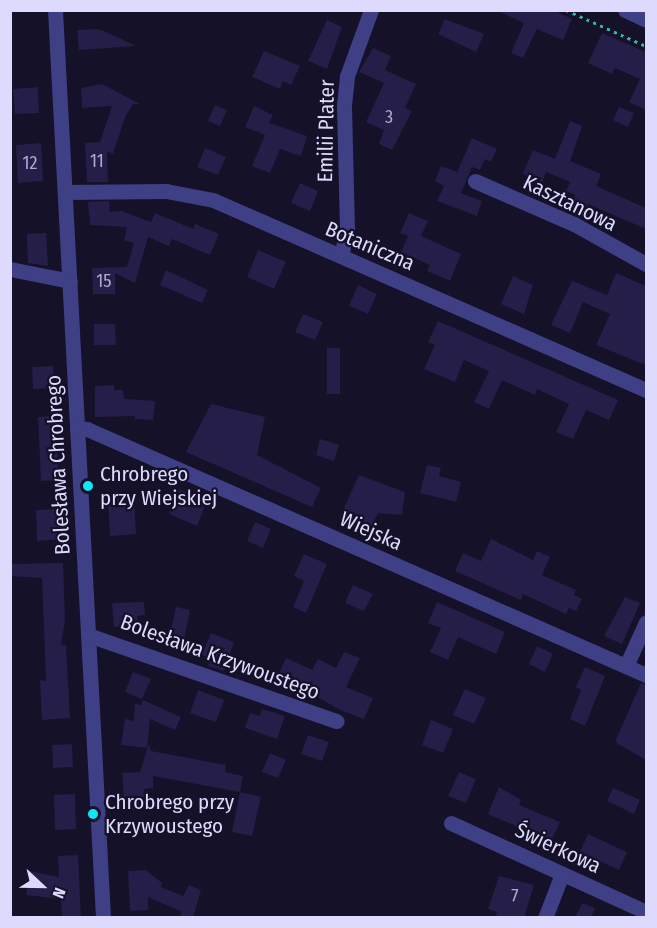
<!DOCTYPE html>
<html>
<head>
<meta charset="utf-8">
<style>
	body { margin:0 }
	#map { position:relative; width:657px; height:928px; overflow:hidden; background:#141128; font-family:"Fira Sans Condensed",sans-serif }
	div>[style] { position:absolute }
	.building>* { inset:0; background:#251e48 }
	.path>* { height:3px; margin-top:-1.5px; transform-origin:0; background:repeating-linear-gradient(90deg,#35b6a8 0 3px,transparent 0 7.5px) }
	.minor>* { height:15px; margin:-7.5px; padding:0 7.5px; transform-origin:7.5px; border-radius:7.5px; background:#3e3f85 }
	.dots>* { width:16px; height:16px; translate:-50% -50%; box-sizing:border-box; border:3px solid #141128; border-radius:50% }
	span { translate:-50% -50%; white-space:nowrap; text-align:center; line-height:1.15; -webkit-text-stroke:4.5px #141128; paint-order:stroke }
	.number-label { font-size:18px; color:#afabd0 }
	.number-label span { -webkit-text-stroke-width:0 }
	.street-label { font-size:21px; color:#dddafd }
	.poi-label { font-size:21px; color:#dddafd }
	.left { translate:0 -50%; text-align:left }
	.frame { position:absolute; inset:0; border:12px solid #dddafd; pointer-events:none }
	.north { position:absolute; left:12px; top:856px; width:60px; height:60px; -webkit-text-stroke:4px #141128; paint-order:stroke; rotate:112deg; font-size:16px; font-weight:700; line-height:24px; text-align:center; color:#dddafd }
	.north::after { content:''; display:block; margin:auto; width:21px; height:27px; background:#dddafd; clip-path:polygon(50% 0,100% 100%,50% 72%,0 100%) }
</style>
</head>
<body>
<div id="map">
	<div class="building">
		<div style="clip-path:polygon(496px 10px,553px 10px,572px 19px,563px 40px,537px 29px,523px 58px,511px 53px,524px 23px)"></div>
		<div style="clip-path:polygon(445px 19px,484px 34px,476px 52px,438px 34px)"></div>
		<div style="clip-path:polygon(327px 20px,342px 27px,327px 69px,308px 61px)"></div>
		<div style="clip-path:polygon(96px 29px,104px 31px,136px 46px,79px 50px,77px 30px)"></div>
		<div style="clip-path:polygon(602px 33px,646px 52px,646px 110px,629px 102px,640px 79px,615px 68px,612px 74px,588px 63px)"></div>
		<div style="clip-path:polygon(373px 48px,391px 56px,385px 70px,416px 84px,405px 108px,412px 111px,392px 150px,379px 144px,384px 130px,366px 122px,384px 83px,359px 72px)"></div>
		<div style="clip-path:polygon(264px 51px,300px 66px,291px 85px,283px 81px,280px 89px,252px 77px)"></div>
		<div style="clip-path:polygon(102px 84px,140px 104px,133px 104px,126px 115px,113px 154px,107px 151px,108px 182px,87px 182px,85px 143px,100px 142px,112px 106px,82px 108px,81px 88px)"></div>
		<div style="clip-path:polygon(38px 87px,39px 113px,15px 114px,13px 89px)"></div>
		<div style="clip-path:polygon(215px 105px,227px 110px,220px 126px,208px 121px)"></div>
		<div style="clip-path:polygon(254px 106px,273px 115px,269px 123px,307px 136px,301px 156px,280px 149px,270px 173px,252px 166px,265px 135px,245px 127px)"></div>
		<div style="clip-path:polygon(619px 107px,634px 113px,628px 127px,613px 120px)"></div>
		<div style="clip-path:polygon(570px 121px,582px 126px,570px 161px,601px 174px,596px 186px,646px 208px,646px 229px,588px 204px,586px 210px,571px 204px,575px 195px,566px 191px,570px 182px,546px 172px,542px 183px,523px 174px,533px 150px,555px 159px)"></div>
		<div style="clip-path:polygon(472px 138px,497px 149px,491px 162px,485px 159px,480px 170px,472px 167px,461px 193px,482px 201px,477px 216px,437px 201px,444px 186px,435px 181px,441px 166px,457px 172px)"></div>
		<div style="clip-path:polygon(41px 143px,43px 181px,18px 183px,16px 145px)"></div>
		<div style="clip-path:polygon(205px 148px,226px 157px,218px 175px,197px 167px)"></div>
		<div style="clip-path:polygon(300px 183px,318px 191px,310px 211px,291px 203px)"></div>
		<div style="clip-path:polygon(109px 201px,110px 212px,121px 211px,151px 222px,155px 213px,193px 229px,195px 224px,219px 234px,210px 255px,172px 239px,169px 246px,148px 237px,135px 283px,115px 273px,115px 294px,93px 294px,92px 268px,127px 267px,134px 243px,124px 240px,127px 227px,90px 225px,88px 202px)"></div>
		<div style="clip-path:polygon(409px 213px,428px 221px,421px 236px,461px 254px,450px 281px,427px 271px,430px 265px,401px 252px,408px 236px,400px 233px)"></div>
		<div style="clip-path:polygon(46px 233px,48px 266px,28px 263px,27px 234px)"></div>
		<div style="clip-path:polygon(258px 250px,286px 262px,274px 289px,247px 277px)"></div>
		<div style="clip-path:polygon(166px 270px,208px 290px,202px 303px,160px 285px)"></div>
		<div style="clip-path:polygon(616px 273px,646px 286px,646px 365px,596px 345px,610px 314px,583px 302px,570px 333px,551px 325px,572px 281px,607px 295px)"></div>
		<div style="clip-path:polygon(513px 276px,533px 285px,524px 314px,501px 304px)"></div>
		<div style="clip-path:polygon(358px 285px,377px 294px,368px 314px,349px 306px)"></div>
		<div style="clip-path:polygon(303px 314px,323px 322px,315px 340px,295px 332px)"></div>
		<div style="clip-path:polygon(438px 321px,618px 400px,609px 420px,586px 410px,573px 439px,556px 432px,569px 404px,537px 389px,535px 395px,502px 380px,489px 409px,474px 402px,489px 371px,464px 360px,455px 382px,424px 369px,435px 345px,428px 342px)"></div>
		<div style="clip-path:polygon(94px 324px,115px 324px,116px 345px,94px 345px)"></div>
		<div style="clip-path:polygon(327px 348px,340px 348px,340px 394px,327px 394px)"></div>
		<div style="clip-path:polygon(53px 366px,54px 388px,33px 389px,32px 367px)"></div>
		<div style="clip-path:polygon(114px 385px,114px 390px,123px 390px,124px 399px,155px 401px,153px 420px,134px 419px,135px 416px,95px 417px,95px 386px)"></div>
		<div style="clip-path:polygon(211px 404px,265px 417px,257px 455px,321px 488px,312px 507px,186px 452px)"></div>
		<div style="clip-path:polygon(55px 416px,59px 480px,41px 481px,38px 417px)"></div>
		<div style="clip-path:polygon(320px 439px,339px 445px,334px 461px,316px 455px)"></div>
		<div style="clip-path:polygon(427px 465px,441px 468px,439px 476px,461px 482px,456px 502px,420px 493px)"></div>
		<div style="clip-path:polygon(359px 475px,405px 492px,402px 515px,378px 513px,369px 532px,339px 519px)"></div>
		<div style="clip-path:polygon(179px 489px,207px 501px,197px 526px,169px 514px)"></div>
		<div style="clip-path:polygon(134px 494px,136px 534px,110px 536px,108px 495px)"></div>
		<div style="clip-path:polygon(60px 509px,62px 539px,37px 541px,36px 510px)"></div>
		<div style="clip-path:polygon(255px 522px,271px 529px,263px 548px,247px 541px)"></div>
		<div style="clip-path:polygon(491px 539px,533px 560px,537px 551px,550px 557px,542px 575px,576px 590px,574px 595px,582px 599px,576px 611px,569px 608px,566px 614px,523px 594px,521px 600px,455px 571px,463px 553px,481px 561px)"></div>
		<div style="clip-path:polygon(304px 554px,327px 564px,306px 613px,293px 607px,304px 581px,294px 576px)"></div>
		<div style="clip-path:polygon(63px 563px,65px 620px,61px 645px,66px 645px,70px 718px,42px 720px,40px 680px,46px 681px,42px 578px,10px 576px,10px 564px)"></div>
		<div style="clip-path:polygon(353px 585px,373px 594px,364px 611px,345px 603px)"></div>
		<div style="clip-path:polygon(625px 597px,640px 603px,622px 644px,604px 636px)"></div>
		<div style="clip-path:polygon(144px 602px,145px 615px,137px 616px,138px 625px,114px 627px,112px 603px)"></div>
		<div style="clip-path:polygon(437px 602px,505px 632px,496px 654px,458px 637px,448px 660px,430px 652px,441px 628px,428px 623px)"></div>
		<div style="clip-path:polygon(176px 607px,190px 610px,183px 645px,168px 642px)"></div>
		<div style="clip-path:polygon(211px 633px,234px 642px,224px 671px,208px 666px,211px 658px,202px 655px)"></div>
		<div style="clip-path:polygon(537px 646px,553px 654px,545px 672px,529px 664px)"></div>
		<div style="clip-path:polygon(344px 652px,360px 658px,346px 687px,373px 698px,364px 719px,338px 709px,298px 685px,295px 691px,280px 687px,283px 679px,278px 676px,286px 658px,312px 670px,318px 659px,336px 668px)"></div>
		<div style="clip-path:polygon(585px 667px,605px 676px,585px 726px,570px 719px,581px 690px,576px 687px)"></div>
		<div style="clip-path:polygon(133px 672px,151px 679px,142px 699px,125px 692px)"></div>
		<div style="clip-path:polygon(641px 683px,646px 685px,646px 760px,615px 742px)"></div>
		<div style="clip-path:polygon(465px 689px,486px 698px,474px 724px,453px 715px)"></div>
		<div style="clip-path:polygon(198px 690px,224px 700px,216px 722px,190px 713px)"></div>
		<div style="clip-path:polygon(143px 700px,181px 717px,175px 730px,150px 719px,147px 748px,121px 745px,125px 719px,134px 721px,135px 704px,141px 705px)"></div>
		<div style="clip-path:polygon(262px 709px,285px 716px,277px 739px,245px 728px,250px 713px,260px 716px)"></div>
		<div style="clip-path:polygon(431px 720px,453px 729px,443px 753px,422px 745px)"></div>
		<div style="clip-path:polygon(308px 735px,329px 742px,322px 761px,301px 754px)"></div>
		<div style="clip-path:polygon(149px 743px,151px 751px,226px 765px,225px 772px,243px 776px,240px 792px,153px 776px,153px 788px,144px 789px,146px 809px,125px 811px,122px 773px,140px 772px)"></div>
		<div style="clip-path:polygon(72px 744px,73px 767px,53px 768px,52px 745px)"></div>
		<div style="clip-path:polygon(270px 753px,286px 760px,278px 778px,262px 772px)"></div>
		<div style="clip-path:polygon(459px 772px,476px 779px,466px 803px,448px 796px)"></div>
		<div style="clip-path:polygon(499px 787px,521px 800px,519px 805px,560px 822px,551px 841px,488px 814px)"></div>
		<div style="clip-path:polygon(613px 788px,640px 800px,634px 814px,607px 801px)"></div>
		<div style="clip-path:polygon(240px 792px,261px 797px,252px 836px,232px 832px)"></div>
		<div style="clip-path:polygon(75px 794px,76px 829px,55px 830px,54px 795px)"></div>
		<div style="clip-path:polygon(588px 834px,627px 852px,619px 870px,580px 852px)"></div>
		<div style="clip-path:polygon(78px 855px,81px 918px,62px 918px,61px 899px,26px 895px,30px 871px,59px 877px,58px 856px)"></div>
		<div style="clip-path:polygon(146px 870px,162px 883px,161px 887px,183px 896px,189px 885px,201px 890px,193px 918px,179px 918px,182px 912px,148px 897px,148px 910px,130px 911px,128px 871px)"></div>
		<div style="clip-path:polygon(499px 876px,534px 885px,524px 918px,495px 918px,497px 912px,488px 909px)"></div>
		<div style="clip-path:polygon(582px 903px,595px 908px,591px 918px,575px 918px)"></div>
	</div>
	<div class="path">
		<div style="left:566px;top:10px;width:88px;rotate:24.2deg"></div>
	</div>
	<div class="minor">
		<div style="left:55px;top:10px;width:909px;rotate:86.97deg"></div>
		<div style="left:625px;top:10px;width:23px;rotate:25deg"></div>
		<div style="left:475px;top:181px;width:108px;rotate:23.5deg"></div>
		<div style="left:574px;top:224px;width:82px;rotate:29.1deg"></div>
		<div style="left:65px;top:192px;width:101px;rotate:-0.6deg"></div>
		<div style="left:166px;top:191px;width:48px;rotate:10.8deg"></div>
		<div style="left:213px;top:200px;width:473px;rotate:23.7deg"></div>
		<div style="left:341px;top:256px;width:28px;rotate:-77deg"></div>
		<div style="left:347px;top:229px;width:124px;rotate:-91.4deg"></div>
		<div style="left:344px;top:105px;width:29px;rotate:-84deg"></div>
		<div style="left:347px;top:76px;width:70px;rotate:-70deg"></div>
		<div style="left:10px;top:269px;width:61px;rotate:11.3deg"></div>
		<div style="left:77px;top:428px;width:10px;rotate:6deg"></div>
		<div style="left:87px;top:429px;width:611px;rotate:23.75deg"></div>
		<div style="left:88px;top:635px;width:263px;rotate:19.1deg"></div>
		<div style="left:626px;top:666px;width:48px;rotate:-65.6deg"></div>
		<div style="left:451px;top:823px;width:214px;rotate:24.5deg"></div>
		<div style="left:545px;top:918px;width:47px;rotate:-68.9deg"></div>
	</div>
	<div class="dots">
		<div style="left:88px;top:486px;background:#0ee8f5"></div>
		<div style="left:93px;top:814px;background:#0ee8f5"></div>
	</div>
	<div class="number-label">
		<span style="left:389px;top:117px">3</span>
		<span style="left:97px;top:161px">11</span>
		<span style="left:30px;top:163px">12</span>
		<span style="left:104px;top:281px">15</span>
		<span style="left:515px;top:896px">7</span>
	</div>
	<div class="street-label">
		<span style="left:326px;top:131px;rotate:-89deg">Emilii Plater</span>
		<span style="left:570px;top:203px;rotate:26deg">Kasztanowa</span>
		<span style="left:370px;top:246px;rotate:23deg">Botaniczna</span>
		<span style="left:58px;top:465px;rotate:-93deg">Bolesława Chrobrego</span>
		<span style="left:371px;top:531px;rotate:24deg">Wiejska</span>
		<span style="left:220px;top:657px;rotate:20deg">Bolesława Krzywoustego</span>
		<span style="left:558px;top:848px;rotate:25deg">Świerkowa</span>
	</div>
	<div class="poi-label">
		<span class="left" style="left:100px;top:486px">Chrobrego<br>przy Wiejskiej</span>
		<span class="left" style="left:105px;top:814px">Chrobrego przy<br>Krzywoustego</span>
	</div>
	<div class="frame"></div>
	<div class="north">N</div>
</div>
</body>
</html>
